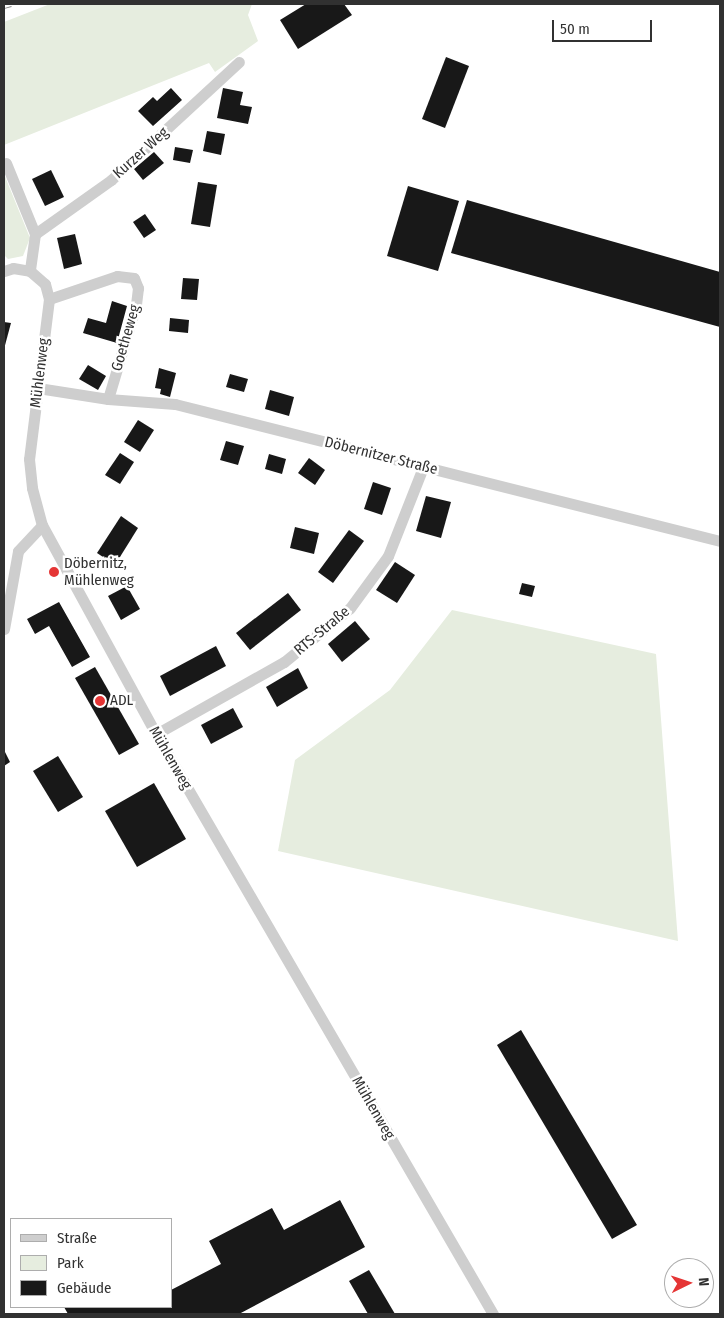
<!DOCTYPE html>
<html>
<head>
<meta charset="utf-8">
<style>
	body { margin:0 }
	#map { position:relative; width:724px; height:1318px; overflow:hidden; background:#fff; font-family:"Fira Sans Condensed",sans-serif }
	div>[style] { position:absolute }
	.green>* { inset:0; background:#e6eddf }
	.building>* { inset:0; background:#181818 }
	.street>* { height:11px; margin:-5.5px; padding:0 5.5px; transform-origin:5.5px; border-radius:5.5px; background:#cecece }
	.rail>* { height:5.5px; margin-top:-2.75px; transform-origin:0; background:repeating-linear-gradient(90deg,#fff 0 11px,#868686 0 22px); box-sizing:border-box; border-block:1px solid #868686 }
	.dots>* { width:14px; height:14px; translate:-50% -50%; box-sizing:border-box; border:2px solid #fff; border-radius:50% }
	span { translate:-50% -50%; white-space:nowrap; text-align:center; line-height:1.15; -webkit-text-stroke:5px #fff; paint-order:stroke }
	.street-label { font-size:15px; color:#313131 }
	.poi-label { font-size:15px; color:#313131 }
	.left { translate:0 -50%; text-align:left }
	.frame { position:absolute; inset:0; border:5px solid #313131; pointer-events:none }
	.legend { position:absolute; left:10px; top:1218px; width:162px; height:90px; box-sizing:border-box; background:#fff; border:1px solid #adadad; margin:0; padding:6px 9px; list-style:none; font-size:15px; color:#313131 }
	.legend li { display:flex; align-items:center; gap:10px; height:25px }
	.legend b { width:25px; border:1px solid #adadad }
	.north { position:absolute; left:664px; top:1258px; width:50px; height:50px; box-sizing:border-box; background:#fff; border:1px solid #adadad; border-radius:50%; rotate:86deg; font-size:14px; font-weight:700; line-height:20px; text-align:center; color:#313131 }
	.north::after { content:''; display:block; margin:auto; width:18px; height:22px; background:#e53535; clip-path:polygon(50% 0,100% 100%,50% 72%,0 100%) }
	.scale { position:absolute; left:552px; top:20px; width:100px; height:22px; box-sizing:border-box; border:2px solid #313131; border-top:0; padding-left:6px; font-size:15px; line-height:18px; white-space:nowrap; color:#313131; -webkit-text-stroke:4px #fff; paint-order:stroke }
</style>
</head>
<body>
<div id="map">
	<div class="green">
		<div style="clip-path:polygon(50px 4px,252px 4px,248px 15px,258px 41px,215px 72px,209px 63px,4px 145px,4px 22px)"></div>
		<div style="clip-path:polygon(4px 174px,30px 238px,23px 256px,8px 259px,4px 255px)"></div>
		<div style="clip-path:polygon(452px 610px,656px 654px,678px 941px,278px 851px,295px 760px,390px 690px)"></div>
	</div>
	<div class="building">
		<div style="clip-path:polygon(306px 4px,344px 4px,352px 15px,298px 49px,280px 20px)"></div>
		<div style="clip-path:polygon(446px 57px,469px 66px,445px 128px,422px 119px)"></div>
		<div style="clip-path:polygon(171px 88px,182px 100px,153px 126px,138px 111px,153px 97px,157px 101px)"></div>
		<div style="clip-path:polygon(223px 88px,243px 92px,240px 105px,252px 107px,248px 124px,217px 118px)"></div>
		<div style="clip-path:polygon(207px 131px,225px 134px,221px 155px,203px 151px)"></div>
		<div style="clip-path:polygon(175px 147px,193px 150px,190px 163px,173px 160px)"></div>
		<div style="clip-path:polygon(154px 152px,164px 163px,143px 180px,134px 169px)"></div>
		<div style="clip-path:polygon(51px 170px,64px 197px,45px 206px,32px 179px)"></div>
		<div style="clip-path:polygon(198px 182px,217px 185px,210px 227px,191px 224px)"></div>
		<div style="clip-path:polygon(408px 186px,459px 201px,438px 271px,387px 256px)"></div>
		<div style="clip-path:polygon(467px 200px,720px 272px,720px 327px,451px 253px)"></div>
		<div style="clip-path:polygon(145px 214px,156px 230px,144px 238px,133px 222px)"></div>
		<div style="clip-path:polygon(75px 234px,82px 264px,64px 269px,57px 238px)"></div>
		<div style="clip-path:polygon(183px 278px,199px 279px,197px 300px,181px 299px)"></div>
		<div style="clip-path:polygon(112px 301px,127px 306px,117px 343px,83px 333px,88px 318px,106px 323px)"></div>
		<div style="clip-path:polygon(170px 318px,189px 320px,188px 333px,169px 331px)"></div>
		<div style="clip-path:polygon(4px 322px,11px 323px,4px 349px)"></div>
		<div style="clip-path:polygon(88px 365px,106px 376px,98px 390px,79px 379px)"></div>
		<div style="clip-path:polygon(159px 368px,176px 373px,170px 397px,160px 394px,161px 389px,155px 388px)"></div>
		<div style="clip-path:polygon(230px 374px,248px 379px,244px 392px,226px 387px)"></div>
		<div style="clip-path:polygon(270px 390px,294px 397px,289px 416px,265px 409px)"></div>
		<div style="clip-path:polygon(138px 420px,154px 430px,140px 452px,124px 442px)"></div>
		<div style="clip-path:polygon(226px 441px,244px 446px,238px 465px,220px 460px)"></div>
		<div style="clip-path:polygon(120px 453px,134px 462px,120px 484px,105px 475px)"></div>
		<div style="clip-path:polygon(269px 454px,286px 459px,282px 474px,265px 469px)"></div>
		<div style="clip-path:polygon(309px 458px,325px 470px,315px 485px,298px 473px)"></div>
		<div style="clip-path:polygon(373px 482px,391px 488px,382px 515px,364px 509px)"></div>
		<div style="clip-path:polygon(426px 496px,451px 502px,441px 538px,416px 531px)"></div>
		<div style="clip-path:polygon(121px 516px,138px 528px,115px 565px,97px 553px)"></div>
		<div style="clip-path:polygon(295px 527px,319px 533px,314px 554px,290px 548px)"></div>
		<div style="clip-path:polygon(349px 530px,364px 541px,333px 583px,318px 572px)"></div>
		<div style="clip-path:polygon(395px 562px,415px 575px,397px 603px,376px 590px)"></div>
		<div style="clip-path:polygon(522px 583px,535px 586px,532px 597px,519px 594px)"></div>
		<div style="clip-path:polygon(127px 586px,140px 609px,121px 620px,108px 596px)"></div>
		<div style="clip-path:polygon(288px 593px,301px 610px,250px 650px,236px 633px)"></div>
		<div style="clip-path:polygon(59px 602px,90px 657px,72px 667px,49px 626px,35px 634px,27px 619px)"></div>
		<div style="clip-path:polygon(355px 621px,370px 639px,342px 662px,328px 644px)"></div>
		<div style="clip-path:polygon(216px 646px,226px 666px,170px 696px,160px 676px)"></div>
		<div style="clip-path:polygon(95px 667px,139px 744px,119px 755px,75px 678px)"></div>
		<div style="clip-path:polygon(298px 668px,308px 688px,277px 707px,266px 687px)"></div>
		<div style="clip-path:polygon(233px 708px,243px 727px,211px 744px,201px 725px)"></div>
		<div style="clip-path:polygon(4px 750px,10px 762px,4px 766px)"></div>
		<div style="clip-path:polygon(58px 756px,83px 797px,58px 812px,33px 771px)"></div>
		<div style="clip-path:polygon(154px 783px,186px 839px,137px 867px,105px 811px)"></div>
		<div style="clip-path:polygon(521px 1030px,637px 1225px,612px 1239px,497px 1045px)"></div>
		<div style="clip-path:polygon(340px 1200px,365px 1247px,239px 1314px,68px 1314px,64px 1307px,171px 1307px,171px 1290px,221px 1264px,209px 1241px,272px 1208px,284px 1230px)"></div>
		<div style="clip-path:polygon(369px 1270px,395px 1314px,368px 1314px,349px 1281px)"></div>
	</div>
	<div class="street">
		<div style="left:6px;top:163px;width:77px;rotate:67.8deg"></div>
		<div style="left:35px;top:234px;width:37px;rotate:98deg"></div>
		<div style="left:35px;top:234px;width:93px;rotate:-35.4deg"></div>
		<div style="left:111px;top:180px;width:174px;rotate:-42.7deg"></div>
		<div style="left:4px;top:271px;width:9px;rotate:-18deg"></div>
		<div style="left:13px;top:268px;width:17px;rotate:10deg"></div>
		<div style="left:30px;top:271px;width:20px;rotate:41deg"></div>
		<div style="left:45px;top:284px;width:16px;rotate:75deg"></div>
		<div style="left:49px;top:299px;width:161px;rotate:97.1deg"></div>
		<div style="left:29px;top:459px;width:29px;rotate:84deg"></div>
		<div style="left:32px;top:488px;width:38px;rotate:75deg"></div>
		<div style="left:42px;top:525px;width:238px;rotate:61.4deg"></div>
		<div style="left:156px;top:734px;width:671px;rotate:59.84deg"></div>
		<div style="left:49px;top:299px;width:72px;rotate:-18.7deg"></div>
		<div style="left:117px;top:276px;width:17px;rotate:7deg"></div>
		<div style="left:134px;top:278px;width:11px;rotate:68deg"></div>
		<div style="left:138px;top:288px;width:17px;rotate:97deg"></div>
		<div style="left:136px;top:305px;width:98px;rotate:106.6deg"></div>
		<div style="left:38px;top:388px;width:71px;rotate:8.9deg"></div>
		<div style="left:108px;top:399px;width:67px;rotate:4.3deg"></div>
		<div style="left:175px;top:404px;width:562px;rotate:14.11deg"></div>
		<div style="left:4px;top:629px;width:79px;rotate:-79.8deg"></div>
		<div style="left:18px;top:551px;width:35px;rotate:-47deg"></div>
		<div style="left:156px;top:734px;width:147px;rotate:-29.4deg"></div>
		<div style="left:284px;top:662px;width:85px;rotate:-39.3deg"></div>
		<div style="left:350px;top:608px;width:64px;rotate:-53.8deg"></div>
		<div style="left:388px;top:556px;width:96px;rotate:-68.5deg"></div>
	</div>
	<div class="rail">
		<div style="left:4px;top:6px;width:7px;rotate:-16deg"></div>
	</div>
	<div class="dots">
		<div style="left:54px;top:572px;background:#e53535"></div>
		<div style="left:100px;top:701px;background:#e53535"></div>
	</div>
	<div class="street-label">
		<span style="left:141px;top:153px;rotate:-42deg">Kurzer Weg</span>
		<span style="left:126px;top:338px;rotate:-74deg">Goetheweg</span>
		<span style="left:40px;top:373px;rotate:-83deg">Mühlenweg</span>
		<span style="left:381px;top:456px;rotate:14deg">Döbernitzer Straße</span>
		<span style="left:322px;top:631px;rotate:-40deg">RTS-Straße</span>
		<span style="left:170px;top:758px;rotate:60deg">Mühlenweg</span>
		<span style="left:373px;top:1108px;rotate:60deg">Mühlenweg</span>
	</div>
	<div class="poi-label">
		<span class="left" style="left:64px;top:572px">Döbernitz,<br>Mühlenweg</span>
		<span class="left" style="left:110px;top:701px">ADL</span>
	</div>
	<div class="frame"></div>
	<ul class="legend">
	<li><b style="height:6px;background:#cecece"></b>Straße</li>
	<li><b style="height:14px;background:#e6eddf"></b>Park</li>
	<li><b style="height:14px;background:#181818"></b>Gebäude</li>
	</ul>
	<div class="north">N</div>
	<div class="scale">50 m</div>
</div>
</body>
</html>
